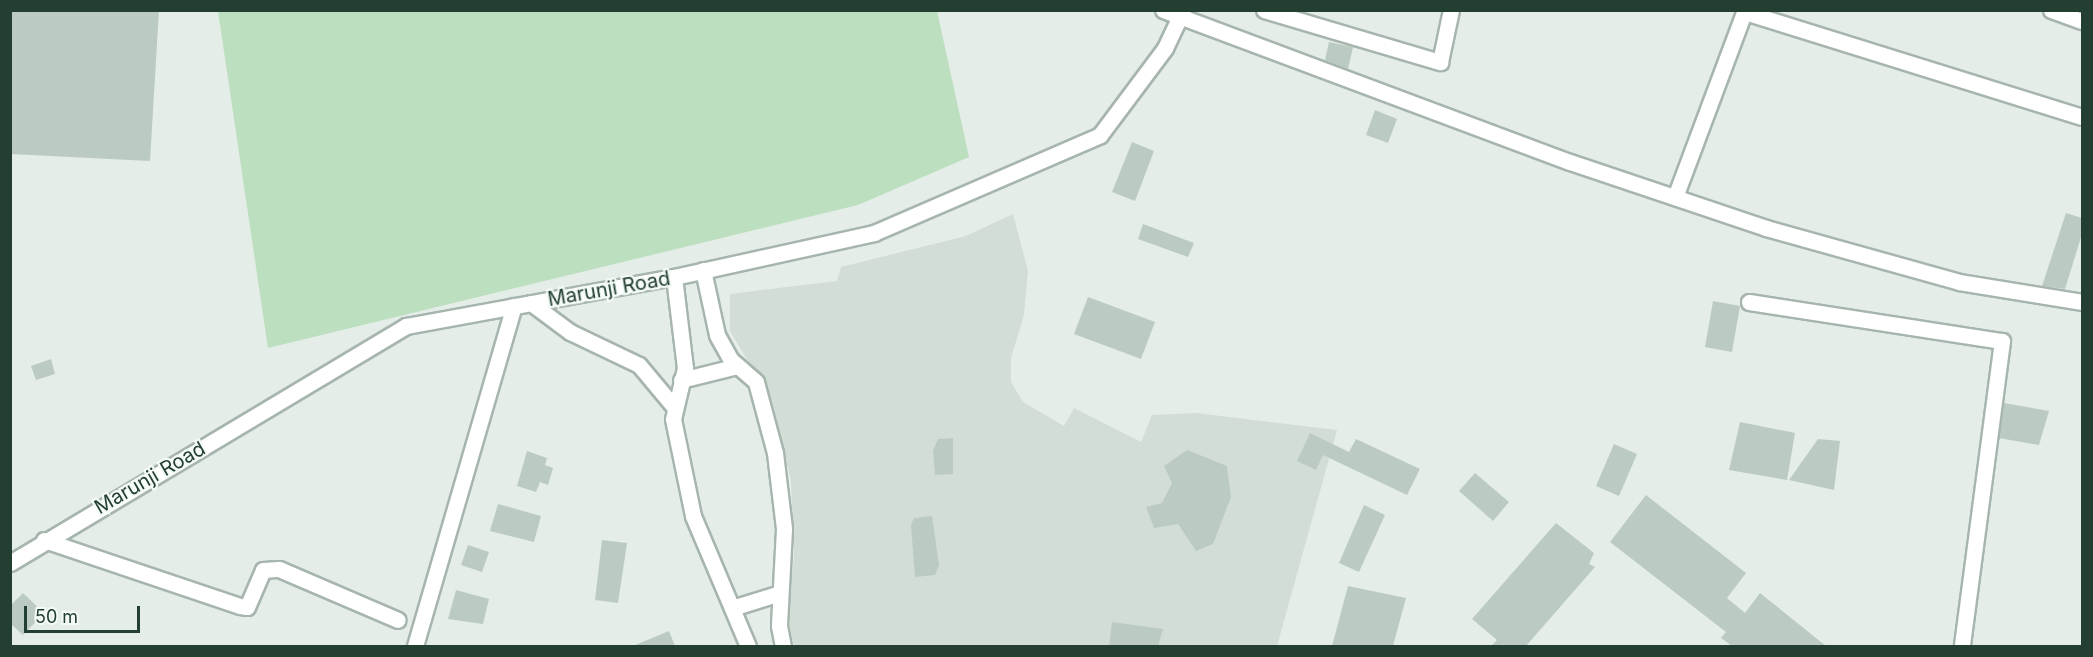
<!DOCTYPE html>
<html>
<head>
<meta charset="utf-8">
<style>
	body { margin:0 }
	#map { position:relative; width:2093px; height:657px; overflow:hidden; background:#e4ede7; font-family:Inter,sans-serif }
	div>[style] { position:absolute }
	.built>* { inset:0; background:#d2ddd6 }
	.green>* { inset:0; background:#bcdfbf }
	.building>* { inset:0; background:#bccbc2 }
	.roads { filter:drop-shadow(2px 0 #a6b5ad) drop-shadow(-2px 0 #a6b5ad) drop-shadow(0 2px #a6b5ad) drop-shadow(0 -2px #a6b5ad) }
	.minor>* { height:15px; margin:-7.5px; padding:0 7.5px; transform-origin:7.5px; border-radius:7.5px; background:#fff }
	span { translate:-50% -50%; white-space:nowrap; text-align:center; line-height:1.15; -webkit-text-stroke:4.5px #f4faf6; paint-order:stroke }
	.street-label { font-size:20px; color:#233f32 }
	.frame { position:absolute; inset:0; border:12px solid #233f32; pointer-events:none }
	.scale { position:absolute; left:24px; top:606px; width:116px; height:27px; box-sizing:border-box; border:3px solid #233f32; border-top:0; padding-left:8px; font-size:18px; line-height:21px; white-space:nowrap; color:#233f32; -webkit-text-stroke:4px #f4faf6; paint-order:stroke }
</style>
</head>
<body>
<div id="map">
	<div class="built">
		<div style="clip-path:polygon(1013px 214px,1028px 271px,1024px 315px,1011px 358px,1011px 382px,1023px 402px,1064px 426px,1074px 408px,1141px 442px,1152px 415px,1196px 413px,1337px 430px,1277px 646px,794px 646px,784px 604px,794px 560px,791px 481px,772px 401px,730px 331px,730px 294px,837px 281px,841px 267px,966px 236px)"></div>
	</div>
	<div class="green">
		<div style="clip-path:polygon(218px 11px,937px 11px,969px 157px,858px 205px,268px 348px)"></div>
	</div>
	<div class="building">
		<div style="clip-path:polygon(10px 10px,159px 10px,150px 161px,10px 154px)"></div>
		<div style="clip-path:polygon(1329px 42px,1353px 47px,1348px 69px,1325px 60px)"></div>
		<div style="clip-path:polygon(1375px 110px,1397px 119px,1388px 143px,1366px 135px)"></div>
		<div style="clip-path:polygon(1132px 142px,1154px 151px,1135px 201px,1112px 192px)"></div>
		<div style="clip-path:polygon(2066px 213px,2082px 218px,2082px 234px,2065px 289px,2042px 286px)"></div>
		<div style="clip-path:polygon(1143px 224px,1194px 243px,1188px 257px,1138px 239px)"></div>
		<div style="clip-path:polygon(1088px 297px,1155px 322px,1141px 359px,1074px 334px)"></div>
		<div style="clip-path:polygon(1713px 301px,1740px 306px,1732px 352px,1705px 347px)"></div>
		<div style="clip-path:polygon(51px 359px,55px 374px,36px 380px,31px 366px)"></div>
		<div style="clip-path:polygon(2004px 403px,2049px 411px,2039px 445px,1999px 438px)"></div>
		<div style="clip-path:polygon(1740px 422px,1795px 433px,1787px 480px,1729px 470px)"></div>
		<div style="clip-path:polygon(1310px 433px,1349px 452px,1356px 439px,1420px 469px,1407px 495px,1323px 455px,1316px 470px,1297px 461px)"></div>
		<div style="clip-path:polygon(953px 438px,953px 474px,935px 475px,933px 451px,938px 439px)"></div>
		<div style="clip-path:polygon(1818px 439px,1840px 441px,1834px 490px,1789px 480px)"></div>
		<div style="clip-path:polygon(1614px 444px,1637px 454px,1619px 496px,1596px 486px)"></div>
		<div style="clip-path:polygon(1187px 450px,1227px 466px,1231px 497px,1213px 544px,1196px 551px,1178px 524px,1154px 528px,1146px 507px,1162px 503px,1172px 483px,1164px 466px)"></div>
		<div style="clip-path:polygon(527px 451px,547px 458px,545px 465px,553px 468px,548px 485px,540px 482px,536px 492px,517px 486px)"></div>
		<div style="clip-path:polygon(1475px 473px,1509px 502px,1493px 521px,1459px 491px)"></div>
		<div style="clip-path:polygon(1646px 495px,1746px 573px,1727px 598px,1745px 613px,1760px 593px,1826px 646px,1732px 646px,1721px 638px,1726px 632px,1610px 542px)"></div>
		<div style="clip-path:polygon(498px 504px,541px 516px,534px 542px,490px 531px)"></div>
		<div style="clip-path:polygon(1364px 505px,1385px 515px,1359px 572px,1339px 563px)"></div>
		<div style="clip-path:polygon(932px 516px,939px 565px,935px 575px,915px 577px,911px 525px,914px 518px)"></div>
		<div style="clip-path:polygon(1556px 523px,1594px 553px,1589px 564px,1595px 567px,1526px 646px,1491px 646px,1497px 640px,1472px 619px)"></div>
		<div style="clip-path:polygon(602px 540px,627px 543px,618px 603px,595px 600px)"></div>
		<div style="clip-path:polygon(468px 545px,489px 552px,482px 572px,461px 565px)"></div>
		<div style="clip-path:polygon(1348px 586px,1406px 598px,1393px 646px,1332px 646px)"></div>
		<div style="clip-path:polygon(456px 590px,489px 599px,483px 624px,448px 619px)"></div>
		<div style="clip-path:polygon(23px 593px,44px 613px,23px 635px,10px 623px,10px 606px)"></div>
		<div style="clip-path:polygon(1112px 622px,1163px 629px,1158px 646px,1109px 646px)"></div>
		<div style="clip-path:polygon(669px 631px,675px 646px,633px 646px)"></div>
	</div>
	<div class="roads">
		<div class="minor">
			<div style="left:1163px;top:10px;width:434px;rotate:20.5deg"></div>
			<div style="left:1570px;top:162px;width:207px;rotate:18.6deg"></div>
			<div style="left:1766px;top:228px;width:200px;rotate:15.6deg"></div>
			<div style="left:1959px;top:282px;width:125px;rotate:9.2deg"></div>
			<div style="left:1264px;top:10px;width:184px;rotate:16.5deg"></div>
			<div style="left:1440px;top:62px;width:53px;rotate:-78.1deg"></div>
			<div style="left:2051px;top:10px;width:33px;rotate:20deg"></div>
			<div style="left:1745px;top:12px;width:353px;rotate:17.3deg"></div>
			<div style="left:1675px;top:197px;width:200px;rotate:-69.5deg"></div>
			<div style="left:703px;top:270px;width:66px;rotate:77.8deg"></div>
			<div style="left:717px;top:335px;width:29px;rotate:61deg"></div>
			<div style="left:731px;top:360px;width:33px;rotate:41deg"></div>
			<div style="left:756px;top:382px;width:73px;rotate:75deg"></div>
			<div style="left:775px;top:453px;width:77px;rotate:83.2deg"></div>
			<div style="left:784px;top:529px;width:97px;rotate:93deg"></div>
			<div style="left:779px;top:626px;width:20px;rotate:79deg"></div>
			<div style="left:674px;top:277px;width:92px;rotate:83.1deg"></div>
			<div style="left:685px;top:368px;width:52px;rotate:103.2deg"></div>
			<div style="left:673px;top:419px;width:99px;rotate:78.3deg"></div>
			<div style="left:693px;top:516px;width:141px;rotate:67.1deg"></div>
			<div style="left:1749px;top:302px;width:256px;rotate:8.8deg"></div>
			<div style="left:2002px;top:341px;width:308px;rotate:97.5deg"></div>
			<div style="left:531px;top:303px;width:49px;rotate:36.6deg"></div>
			<div style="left:570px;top:332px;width:76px;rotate:25.6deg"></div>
			<div style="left:639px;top:365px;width:56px;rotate:50.1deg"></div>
			<div style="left:681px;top:380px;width:58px;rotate:-14deg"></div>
			<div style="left:44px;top:540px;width:207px;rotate:18.6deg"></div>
			<div style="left:240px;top:606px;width:7px;rotate:8deg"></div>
			<div style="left:247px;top:607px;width:40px;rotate:-66.6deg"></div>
			<div style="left:263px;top:570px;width:16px;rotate:-4deg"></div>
			<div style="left:279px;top:569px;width:129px;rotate:23.2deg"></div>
			<div style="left:10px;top:563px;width:462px;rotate:-30.9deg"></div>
			<div style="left:406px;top:326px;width:272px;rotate:-10.4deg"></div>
			<div style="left:674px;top:277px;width:205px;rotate:-12.4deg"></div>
			<div style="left:874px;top:233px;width:246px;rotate:-23.4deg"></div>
			<div style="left:1100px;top:135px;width:109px;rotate:-53.2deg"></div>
			<div style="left:1165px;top:48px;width:42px;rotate:-64.7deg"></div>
			<div style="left:732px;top:608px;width:50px;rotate:-17.4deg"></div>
			<div style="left:415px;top:646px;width:354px;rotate:-73.8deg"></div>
		</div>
	</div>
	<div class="street-label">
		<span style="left:609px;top:289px;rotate:-10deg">Marunji Road</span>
		<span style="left:150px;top:478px;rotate:-30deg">Marunji Road</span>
	</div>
	<div class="frame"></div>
	<div class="scale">50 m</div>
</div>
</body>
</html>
